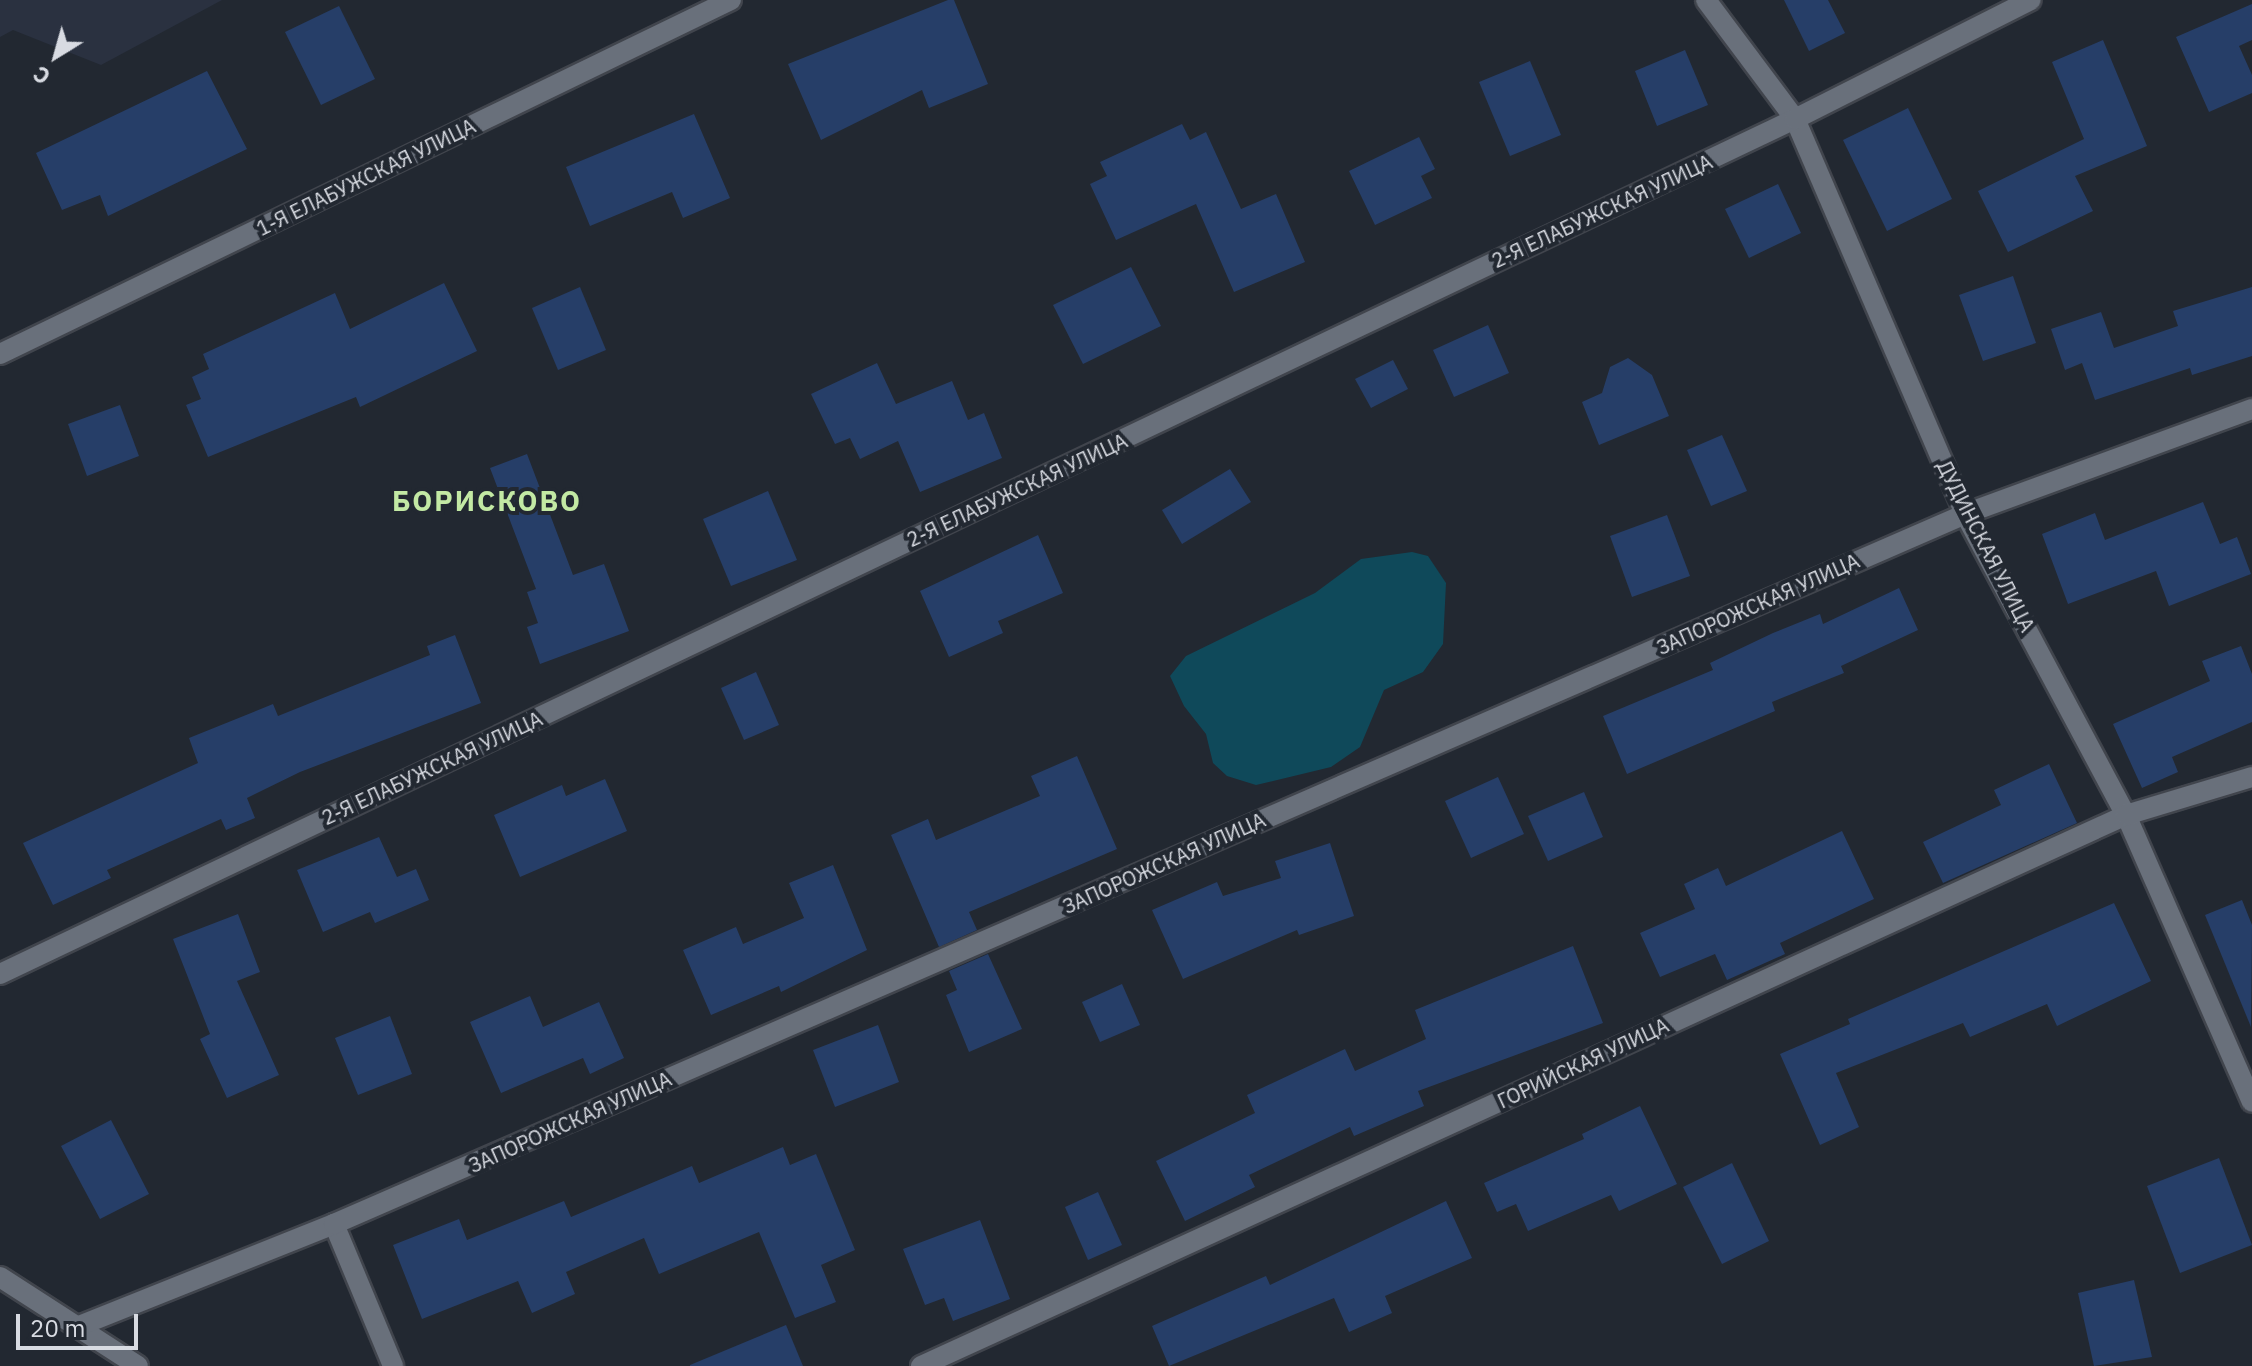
<!DOCTYPE html>
<html>
<head>
<meta charset="utf-8">
<style>
	body { margin:0 }
	#map { position:relative; width:2252px; height:1366px; overflow:hidden; background:#222831; font-family:"IBM Plex Sans",sans-serif }
	div>[style] { position:absolute }
	.built>* { inset:0; background:#2a3140 }
	.water>* { inset:0; background:#0f495a }
	.building>* { inset:0; background:#263e68 }
	.roads { filter:drop-shadow(2px 0 #41454d) drop-shadow(-2px 0 #41454d) drop-shadow(0 2px #41454d) drop-shadow(0 -2px #41454d) }
	.minor>* { height:20px; margin:-10px; padding:0 10px; transform-origin:10px; border-radius:10px; background:#69707b }
	span { translate:-50% -50%; white-space:nowrap; text-align:center; line-height:1.15; -webkit-text-stroke:8px #222831; paint-order:stroke }
	.street-label { font-size:20px; color:#d8dbe2 }
	.district-label { font-size:28px; color:#c3e9a4; font-weight:700; letter-spacing:2px }
	.north { position:absolute; left:16px; top:16px; width:80px; height:80px; -webkit-text-stroke:6px #222831; paint-order:stroke; rotate:217deg; font-size:22px; font-weight:700; line-height:32px; text-align:center; color:#d8dbe2 }
	.north::after { content:''; display:block; margin:auto; width:28px; height:36px; background:#d8dbe2; clip-path:polygon(50% 0,100% 100%,50% 72%,0 100%) }
	.scale { position:absolute; left:16px; top:1314px; width:122px; height:36px; box-sizing:border-box; border:4px solid #d8dbe2; border-top:0; padding-left:10px; font-size:24px; line-height:28px; white-space:nowrap; color:#d8dbe2; -webkit-text-stroke:6px #222831; paint-order:stroke }
</style>
</head>
<body>
<div id="map">
	<div class="built">
		<div style="clip-path:polygon(0 0,222px 0,101px 65px,13px 30px,0 37px)"></div>
	</div>
	<div class="water">
		<div style="clip-path:polygon(1412px 552px,1428px 556px,1446px 583px,1443px 644px,1423px 672px,1384px 690px,1360px 747px,1331px 767px,1256px 785px,1227px 776px,1213px 763px,1206px 734px,1184px 706px,1170px 676px,1186px 656px,1315px 593px,1361px 559px)"></div>
	</div>
	<div class="building">
		<div style="clip-path:polygon(948px 0,954px 0,988px 84px,929px 108px,922px 90px,821px 140px,788px 64px)"></div>
		<div style="clip-path:polygon(1784px 0,1828px 0,1845px 33px,1809px 51px)"></div>
		<div style="clip-path:polygon(2252px 4px,2252px 40px,2239px 46px,2252px 75px,2252px 93px,2209px 112px,2176px 37px)"></div>
		<div style="clip-path:polygon(339px 6px,375px 79px,321px 105px,285px 32px)"></div>
		<div style="clip-path:polygon(2103px 40px,2147px 146px,2075px 176px,2093px 211px,2008px 252px,1978px 191px,2084px 139px,2052px 62px)"></div>
		<div style="clip-path:polygon(1685px 50px,1708px 105px,1657px 126px,1635px 71px)"></div>
		<div style="clip-path:polygon(1530px 61px,1561px 135px,1510px 156px,1479px 82px)"></div>
		<div style="clip-path:polygon(207px 71px,247px 149px,108px 216px,100px 195px,62px 210px,36px 153px)"></div>
		<div style="clip-path:polygon(1908px 108px,1952px 199px,1887px 231px,1843px 140px)"></div>
		<div style="clip-path:polygon(694px 114px,730px 198px,683px 218px,672px 192px,590px 226px,566px 167px)"></div>
		<div style="clip-path:polygon(1182px 124px,1190px 140px,1206px 132px,1241px 209px,1276px 194px,1305px 262px,1234px 292px,1196px 204px,1116px 240px,1090px 184px,1107px 176px,1100px 162px)"></div>
		<div style="clip-path:polygon(1419px 137px,1435px 169px,1421px 176px,1432px 198px,1375px 225px,1349px 171px)"></div>
		<div style="clip-path:polygon(1778px 184px,1801px 233px,1749px 258px,1725px 209px)"></div>
		<div style="clip-path:polygon(1131px 267px,1161px 326px,1083px 364px,1053px 305px)"></div>
		<div style="clip-path:polygon(2013px 276px,2036px 343px,1983px 361px,1959px 295px)"></div>
		<div style="clip-path:polygon(444px 283px,477px 351px,360px 407px,356px 397px,208px 457px,186px 405px,201px 399px,192px 377px,209px 369px,203px 354px,335px 293px,350px 329px)"></div>
		<div style="clip-path:polygon(580px 287px,606px 350px,558px 370px,532px 308px)"></div>
		<div style="clip-path:polygon(2252px 287px,2252px 356px,2192px 375px,2190px 368px,2095px 400px,2082px 363px,2065px 370px,2051px 329px,2101px 312px,2114px 348px,2178px 326px,2173px 311px)"></div>
		<div style="clip-path:polygon(1488px 325px,1509px 373px,1454px 397px,1433px 350px)"></div>
		<div style="clip-path:polygon(1628px 358px,1652px 375px,1669px 416px,1599px 445px,1582px 402px,1602px 393px,1610px 367px)"></div>
		<div style="clip-path:polygon(1393px 360px,1408px 389px,1371px 408px,1355px 379px)"></div>
		<div style="clip-path:polygon(877px 363px,896px 404px,952px 381px,968px 420px,984px 413px,1002px 458px,920px 492px,898px 441px,860px 459px,850px 438px,835px 444px,811px 394px)"></div>
		<div style="clip-path:polygon(120px 405px,139px 456px,87px 476px,68px 424px)"></div>
		<div style="clip-path:polygon(1722px 435px,1747px 491px,1711px 506px,1687px 450px)"></div>
		<div style="clip-path:polygon(527px 454px,573px 575px,604px 564px,629px 631px,540px 664px,527px 627px,538px 623px,527px 592px,536px 589px,490px 468px)"></div>
		<div style="clip-path:polygon(1230px 469px,1251px 502px,1182px 544px,1162px 510px)"></div>
		<div style="clip-path:polygon(768px 491px,797px 560px,731px 586px,703px 519px)"></div>
		<div style="clip-path:polygon(2203px 502px,2220px 544px,2237px 537px,2251px 574px,2169px 606px,2156px 571px,2068px 604px,2042px 534px,2095px 513px,2105px 540px)"></div>
		<div style="clip-path:polygon(1667px 515px,1690px 576px,1632px 597px,1610px 536px)"></div>
		<div style="clip-path:polygon(1038px 535px,1063px 593px,998px 621px,1003px 633px,949px 657px,920px 591px)"></div>
		<div style="clip-path:polygon(1899px 588px,1918px 630px,1841px 666px,1844px 673px,1772px 702px,1775px 711px,1627px 774px,1603px 716px,1713px 670px,1710px 663px,1773px 633px,1820px 614px,1823px 624px)"></div>
		<div style="clip-path:polygon(455px 635px,481px 703px,300px 772px,247px 798px,255px 818px,226px 830px,221px 819px,107px 870px,111px 878px,53px 905px,23px 843px,198px 763px,189px 738px,273px 704px,278px 716px,430px 655px,427px 646px)"></div>
		<div style="clip-path:polygon(2241px 646px,2252px 674px,2252px 722px,2172px 757px,2178px 772px,2142px 788px,2113px 724px,2210px 681px,2202px 661px)"></div>
		<div style="clip-path:polygon(756px 672px,779px 725px,744px 740px,721px 688px)"></div>
		<div style="clip-path:polygon(1077px 756px,1117px 849px,969px 912px,977px 930px,939px 947px,891px 835px,928px 819px,936px 840px,1040px 796px,1031px 776px)"></div>
		<div style="clip-path:polygon(2049px 764px,2077px 823px,1943px 883px,1923px 842px,2001px 805px,1994px 790px)"></div>
		<div style="clip-path:polygon(1498px 777px,1524px 834px,1471px 858px,1445px 801px)"></div>
		<div style="clip-path:polygon(605px 779px,627px 831px,520px 877px,494px 815px,562px 785px,566px 796px)"></div>
		<div style="clip-path:polygon(1584px 792px,1603px 837px,1548px 861px,1528px 816px)"></div>
		<div style="clip-path:polygon(1842px 831px,1874px 899px,1780px 943px,1785px 954px,1727px 980px,1715px 954px,1660px 977px,1640px 933px,1695px 909px,1684px 884px,1718px 868px,1726px 886px)"></div>
		<div style="clip-path:polygon(379px 837px,397px 877px,416px 869px,429px 900px,375px 923px,370px 912px,323px 932px,297px 870px)"></div>
		<div style="clip-path:polygon(1330px 843px,1354px 916px,1299px 935px,1297px 930px,1183px 979px,1152px 910px,1217px 882px,1223px 896px,1281px 878px,1275px 861px)"></div>
		<div style="clip-path:polygon(833px 865px,867px 950px,781px 992px,779px 986px,711px 1015px,683px 950px,736px 927px,743px 944px,804px 918px,789px 883px)"></div>
		<div style="clip-path:polygon(2242px 900px,2252px 925px,2251px 1027px,2205px 915px)"></div>
		<div style="clip-path:polygon(2114px 903px,2151px 981px,2057px 1026px,2047px 1004px,1970px 1037px,1963px 1023px,1836px 1073px,1859px 1127px,1820px 1145px,1780px 1054px,1850px 1024px,1848px 1019px)"></div>
		<div style="clip-path:polygon(238px 914px,260px 972px,237px 981px,279px 1075px,227px 1098px,200px 1039px,210px 1034px,173px 939px)"></div>
		<div style="clip-path:polygon(1573px 946px,1603px 1023px,1418px 1091px,1424px 1106px,1354px 1136px,1350px 1127px,1249px 1175px,1255px 1187px,1185px 1221px,1156px 1161px,1255px 1113px,1247px 1095px,1345px 1049px,1355px 1071px,1426px 1039px,1415px 1010px)"></div>
		<div style="clip-path:polygon(988px 954px,1022px 1029px,969px 1052px,946px 995px,957px 990px,949px 971px)"></div>
		<div style="clip-path:polygon(1122px 984px,1140px 1025px,1100px 1042px,1082px 1002px)"></div>
		<div style="clip-path:polygon(530px 996px,543px 1027px,599px 1002px,624px 1058px,590px 1074px,583px 1058px,501px 1093px,470px 1022px)"></div>
		<div style="clip-path:polygon(390px 1016px,412px 1074px,358px 1095px,335px 1038px)"></div>
		<div style="clip-path:polygon(878px 1025px,899px 1082px,835px 1107px,813px 1050px)"></div>
		<div style="clip-path:polygon(1640px 1106px,1677px 1184px,1619px 1211px,1611px 1195px,1528px 1231px,1516px 1204px,1497px 1212px,1484px 1183px,1584px 1139px,1582px 1134px)"></div>
		<div style="clip-path:polygon(111px 1120px,149px 1194px,100px 1219px,61px 1146px)"></div>
		<div style="clip-path:polygon(783px 1147px,790px 1165px,816px 1154px,855px 1250px,821px 1265px,836px 1302px,795px 1318px,759px 1232px,659px 1274px,644px 1238px,566px 1272px,575px 1294px,532px 1313px,518px 1281px,422px 1319px,393px 1245px,459px 1219px,467px 1240px,564px 1201px,571px 1217px,692px 1166px,699px 1183px)"></div>
		<div style="clip-path:polygon(2219px 1158px,2252px 1245px,2180px 1273px,2147px 1186px)"></div>
		<div style="clip-path:polygon(1732px 1163px,1769px 1241px,1722px 1264px,1683px 1187px)"></div>
		<div style="clip-path:polygon(1098px 1192px,1122px 1245px,1088px 1260px,1065px 1207px)"></div>
		<div style="clip-path:polygon(1446px 1201px,1472px 1258px,1385px 1296px,1392px 1313px,1349px 1332px,1334px 1298px,1169px 1366px,1152px 1326px,1266px 1276px,1270px 1285px)"></div>
		<div style="clip-path:polygon(980px 1220px,1010px 1299px,953px 1321px,944px 1298px,925px 1305px,903px 1249px)"></div>
		<div style="clip-path:polygon(2134px 1280px,2152px 1357px,2094px 1366px,2078px 1293px)"></div>
		<div style="clip-path:polygon(786px 1325px,803px 1366px,690px 1366px,690px 1365px)"></div>
	</div>
	<div class="roads">
		<div class="minor">
			<div style="left:1706px;top:0;width:149px;rotate:53.2deg"></div>
			<div style="left:1795px;top:119px;width:430px;rotate:66.7deg"></div>
			<div style="left:1965px;top:514px;width:341px;rotate:61.9deg"></div>
			<div style="left:2126px;top:815px;width:313px;rotate:66.3deg"></div>
			<div style="left:0;top:354px;width:812px;rotate:-25.84deg"></div>
			<div style="left:0;top:974px;width:1988px;rotate:-25.47deg"></div>
			<div style="left:1795px;top:119px;width:264px;rotate:-26.8deg"></div>
			<div style="left:334px;top:1224px;width:154px;rotate:67.4deg"></div>
			<div style="left:0;top:1277px;width:164px;rotate:32.8deg"></div>
			<div style="left:79px;top:1326px;width:275px;rotate:-21.8deg"></div>
			<div style="left:334px;top:1224px;width:1779px;rotate:-23.52deg"></div>
			<div style="left:1965px;top:514px;width:306px;rotate:-20.1deg"></div>
			<div style="left:921px;top:1366px;width:1325px;rotate:-24.57deg"></div>
			<div style="left:2126px;top:815px;width:132px;rotate:-16.8deg"></div>
		</div>
	</div>
	<div class="street-label">
		<span style="left:366px;top:177px;rotate:-26deg">1-Я ЕЛАБУЖСКАЯ УЛИЦА</span>
		<span style="left:1602px;top:211px;rotate:-25deg">2-Я ЕЛАБУЖСКАЯ УЛИЦА</span>
		<span style="left:1017px;top:490px;rotate:-25deg">2-Я ЕЛАБУЖСКАЯ УЛИЦА</span>
		<span style="left:1986px;top:546px;rotate:63deg">ДУДИНСКАЯ УЛИЦА</span>
		<span style="left:1758px;top:604px;rotate:-24deg">ЗАПОРОЖСКАЯ УЛИЦА</span>
		<span style="left:432px;top:768px;rotate:-25deg">2-Я ЕЛАБУЖСКАЯ УЛИЦА</span>
		<span style="left:1164px;top:863px;rotate:-24deg">ЗАПОРОЖСКАЯ УЛИЦА</span>
		<span style="left:1583px;top:1063px;rotate:-25deg">ГОРИЙСКАЯ УЛИЦА</span>
		<span style="left:570px;top:1122px;rotate:-24deg">ЗАПОРОЖСКАЯ УЛИЦА</span>
	</div>
	<div class="district-label">
		<span style="left:487px;top:501px">БОРИСКОВО</span>
	</div>
	<div class="north">С</div>
	<div class="scale">20 m</div>
</div>
</body>
</html>
